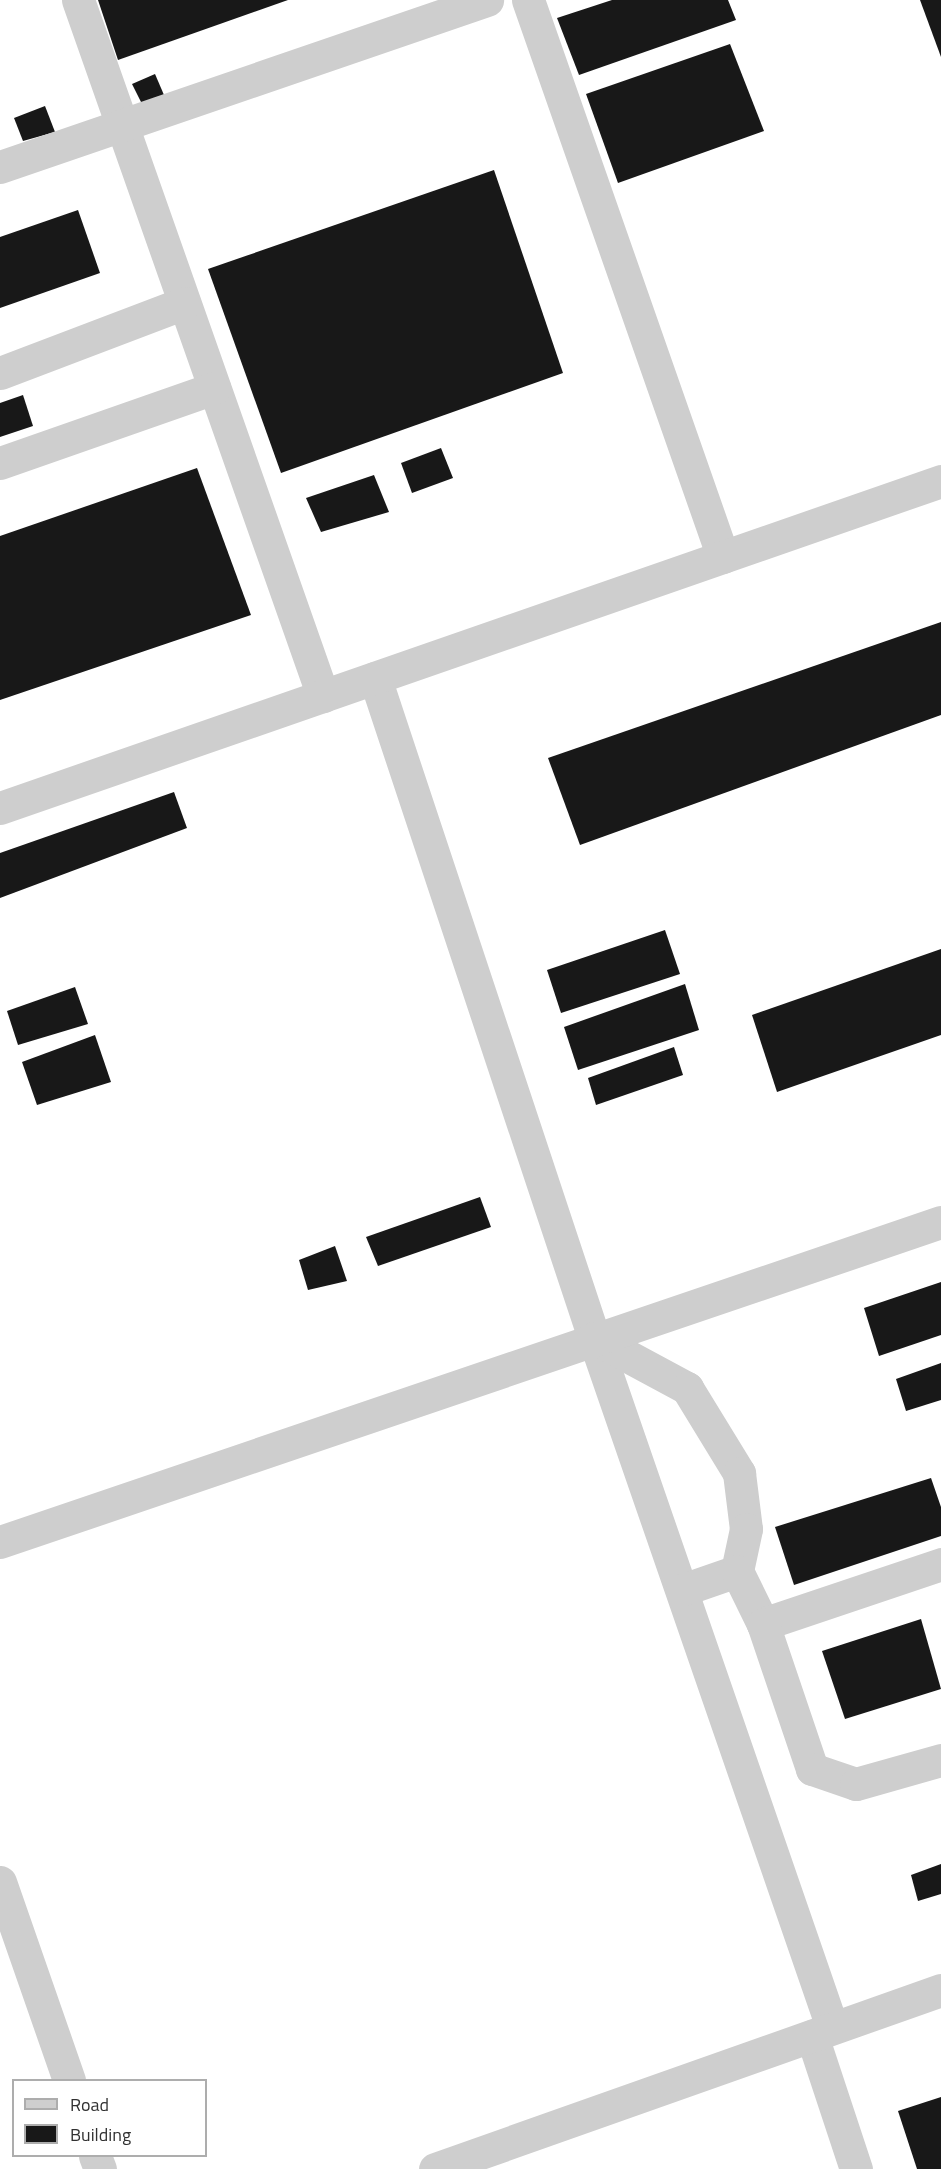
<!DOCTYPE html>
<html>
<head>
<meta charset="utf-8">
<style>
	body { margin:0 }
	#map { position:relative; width:941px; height:2169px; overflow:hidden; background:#fff; font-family:"Titillium Web",sans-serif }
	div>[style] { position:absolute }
	.building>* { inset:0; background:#181818 }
	.minor>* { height:33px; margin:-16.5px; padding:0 16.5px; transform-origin:16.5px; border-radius:16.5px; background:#cecece }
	span { translate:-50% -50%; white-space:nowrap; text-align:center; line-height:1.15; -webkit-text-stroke:6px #fff; paint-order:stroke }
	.legend { position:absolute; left:12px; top:2079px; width:195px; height:78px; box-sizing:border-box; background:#fff; border:2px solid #adadad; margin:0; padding:8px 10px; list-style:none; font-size:18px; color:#313131 }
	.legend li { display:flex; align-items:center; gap:12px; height:30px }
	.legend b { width:30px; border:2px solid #adadad }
</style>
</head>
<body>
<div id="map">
	<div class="building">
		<div style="clip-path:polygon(98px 0,288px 0,118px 60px)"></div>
		<div style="clip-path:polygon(612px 0,728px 0,736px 20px,579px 75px,557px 18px)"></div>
		<div style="clip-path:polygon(920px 0,941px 0,941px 57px)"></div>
		<div style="clip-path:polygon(730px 44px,764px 131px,618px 183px,586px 94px)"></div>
		<div style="clip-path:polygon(155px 74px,164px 95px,142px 104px,132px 84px)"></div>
		<div style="clip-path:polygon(45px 106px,55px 132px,23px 141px,14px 118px)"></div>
		<div style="clip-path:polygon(494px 170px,563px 373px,281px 473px,208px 269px)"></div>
		<div style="clip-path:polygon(78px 210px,100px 273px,0 308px,0 237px)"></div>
		<div style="clip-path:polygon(23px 395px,33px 426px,0 437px,0 403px)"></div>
		<div style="clip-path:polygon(441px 448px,453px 478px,412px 493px,401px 463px)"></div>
		<div style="clip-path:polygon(197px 468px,251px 615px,0 700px,0 536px)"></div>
		<div style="clip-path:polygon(374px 475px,389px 512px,321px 532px,306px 498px)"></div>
		<div style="clip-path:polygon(941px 622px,941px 715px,580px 845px,548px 758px)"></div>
		<div style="clip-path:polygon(174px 792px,187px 828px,0 898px,0 853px)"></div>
		<div style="clip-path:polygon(665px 930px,680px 974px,561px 1013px,547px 970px)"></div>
		<div style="clip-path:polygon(941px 949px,941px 1035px,777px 1092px,752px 1015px)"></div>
		<div style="clip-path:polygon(685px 984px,699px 1030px,578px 1070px,564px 1027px)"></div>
		<div style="clip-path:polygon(75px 987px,88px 1024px,18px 1045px,7px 1011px)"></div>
		<div style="clip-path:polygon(95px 1035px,111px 1082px,37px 1105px,22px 1062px)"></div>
		<div style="clip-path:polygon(674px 1047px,683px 1075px,596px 1105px,588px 1078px)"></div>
		<div style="clip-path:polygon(480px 1197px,491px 1227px,378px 1266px,366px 1237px)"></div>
		<div style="clip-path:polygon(335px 1246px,347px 1281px,308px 1290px,299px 1260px)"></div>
		<div style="clip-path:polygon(941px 1282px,941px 1335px,879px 1356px,864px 1308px)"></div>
		<div style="clip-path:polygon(941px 1363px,941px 1400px,906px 1411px,896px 1379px)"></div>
		<div style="clip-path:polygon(931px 1478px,941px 1507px,941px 1536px,794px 1585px,775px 1527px)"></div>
		<div style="clip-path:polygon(921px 1619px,941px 1689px,845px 1719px,822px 1651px)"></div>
		<div style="clip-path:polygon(941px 1864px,941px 1894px,918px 1901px,911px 1875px)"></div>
		<div style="clip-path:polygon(941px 2097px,941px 2169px,917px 2169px,898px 2111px)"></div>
	</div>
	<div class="minor">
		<div style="left:78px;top:0;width:738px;rotate:70.61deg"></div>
		<div style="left:528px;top:0;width:590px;rotate:70.71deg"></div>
		<div style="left:0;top:167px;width:515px;rotate:-18.93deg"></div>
		<div style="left:0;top:373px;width:197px;rotate:-20.8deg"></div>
		<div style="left:0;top:463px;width:227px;rotate:-19.3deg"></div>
		<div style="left:375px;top:678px;width:695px;rotate:71.64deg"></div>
		<div style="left:594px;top:1338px;width:729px;rotate:70.94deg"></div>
		<div style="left:0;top:808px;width:996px;rotate:-19.16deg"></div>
		<div style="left:594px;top:1338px;width:106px;rotate:28.3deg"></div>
		<div style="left:687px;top:1388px;width:100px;rotate:58.5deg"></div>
		<div style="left:739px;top:1473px;width:56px;rotate:82.9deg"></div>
		<div style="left:746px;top:1529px;width:43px;rotate:102.1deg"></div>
		<div style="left:737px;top:1571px;width:58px;rotate:160.9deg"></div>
		<div style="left:0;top:1542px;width:994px;rotate:-18.78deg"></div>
		<div style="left:737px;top:1571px;width:59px;rotate:63.9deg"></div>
		<div style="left:763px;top:1624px;width:188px;rotate:-18.6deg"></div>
		<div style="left:763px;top:1624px;width:153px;rotate:71.3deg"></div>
		<div style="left:812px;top:1769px;width:46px;rotate:18.8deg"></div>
		<div style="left:856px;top:1784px;width:88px;rotate:-15.8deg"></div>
		<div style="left:0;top:1882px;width:210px;rotate:70.8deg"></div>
		<div style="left:812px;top:2036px;width:140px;rotate:71.7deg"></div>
		<div style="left:95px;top:2156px;width:14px;rotate:69deg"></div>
		<div style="left:435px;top:2169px;width:537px;rotate:-19.48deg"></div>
	</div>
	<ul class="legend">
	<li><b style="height:8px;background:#cecece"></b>Road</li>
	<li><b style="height:16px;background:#181818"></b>Building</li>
	</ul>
</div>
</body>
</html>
